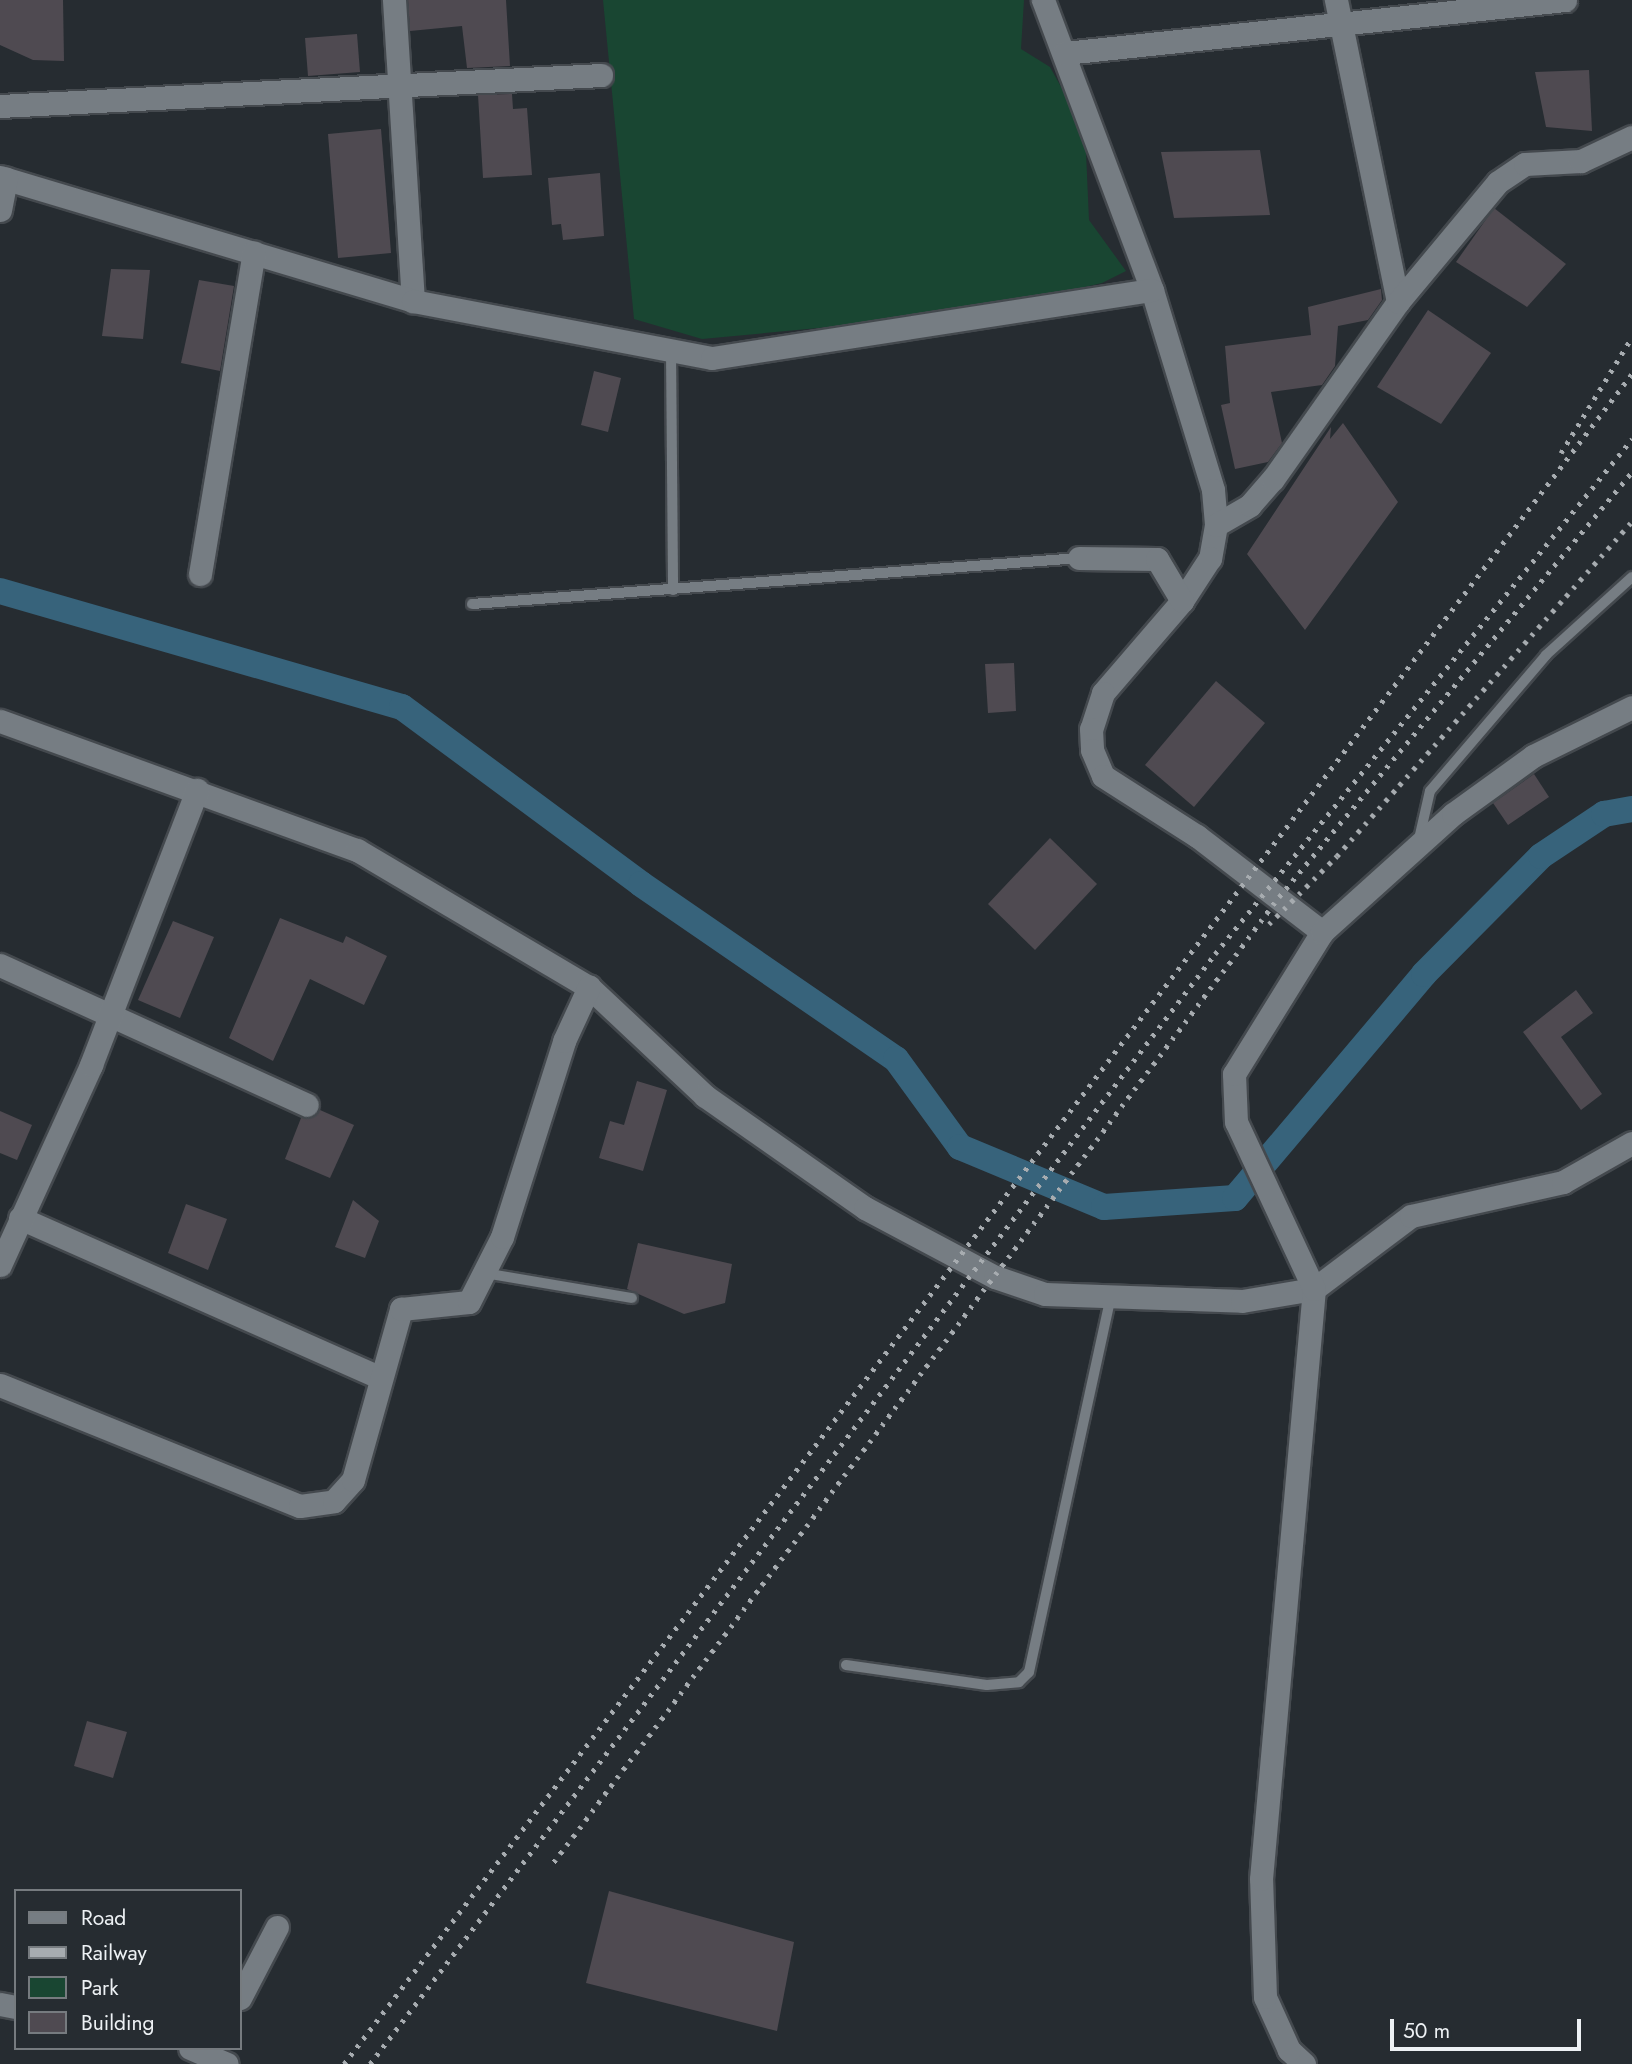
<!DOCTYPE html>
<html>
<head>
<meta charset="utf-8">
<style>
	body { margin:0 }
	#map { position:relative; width:1632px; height:2064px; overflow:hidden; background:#262c31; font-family:Jost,sans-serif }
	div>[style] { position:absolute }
	.green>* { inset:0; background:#194632 }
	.canal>* { height:26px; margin:-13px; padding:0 13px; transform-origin:13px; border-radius:13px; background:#37637b }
	.building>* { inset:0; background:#4f4a51 }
	.roads { filter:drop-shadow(2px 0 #44494e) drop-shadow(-2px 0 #44494e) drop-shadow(0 2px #44494e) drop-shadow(0 -2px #44494e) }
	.service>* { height:10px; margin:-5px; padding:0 5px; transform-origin:5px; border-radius:5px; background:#767d83 }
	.minor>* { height:23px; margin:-11.5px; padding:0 11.5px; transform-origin:11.5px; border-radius:11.5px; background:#767d83 }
	.rail>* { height:5px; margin-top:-2.5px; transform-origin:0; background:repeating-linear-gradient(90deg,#a7acb0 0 3.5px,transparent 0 10.5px) }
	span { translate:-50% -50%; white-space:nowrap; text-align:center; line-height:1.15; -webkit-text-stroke:6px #262c31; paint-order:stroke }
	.legend { position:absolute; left:14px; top:1889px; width:228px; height:161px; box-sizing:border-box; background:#262c31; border:2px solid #767b7f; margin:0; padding:9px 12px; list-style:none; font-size:21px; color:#edf1f4 }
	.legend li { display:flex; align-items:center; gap:14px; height:35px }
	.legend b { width:35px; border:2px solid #767b7f }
	.scale { position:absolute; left:1390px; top:2019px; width:191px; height:32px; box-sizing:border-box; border:4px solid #edf1f4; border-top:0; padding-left:9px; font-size:21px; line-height:24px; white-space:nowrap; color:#edf1f4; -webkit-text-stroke:5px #262c31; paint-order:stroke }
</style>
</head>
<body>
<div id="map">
	<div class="green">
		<div style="clip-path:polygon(603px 0,1024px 0,1021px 49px,1050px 67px,1085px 130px,1089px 220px,1126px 271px,1102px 283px,983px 311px,829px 327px,702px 339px,634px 319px)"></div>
	</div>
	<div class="canal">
		<div style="left:0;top:591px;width:418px;rotate:16.1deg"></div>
		<div style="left:402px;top:707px;width:297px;rotate:36.5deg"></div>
		<div style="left:641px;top:884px;width:309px;rotate:34.5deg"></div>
		<div style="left:896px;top:1059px;width:109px;rotate:54deg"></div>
		<div style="left:960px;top:1147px;width:156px;rotate:22.6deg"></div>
		<div style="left:1104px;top:1207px;width:131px;rotate:-3.9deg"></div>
		<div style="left:1235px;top:1198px;width:293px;rotate:-49.8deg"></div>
		<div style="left:1424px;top:974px;width:166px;rotate:-45.2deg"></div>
		<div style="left:1541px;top:856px;width:76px;rotate:-33.7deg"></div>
		<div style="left:1604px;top:814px;width:28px;rotate:-10deg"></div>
	</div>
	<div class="building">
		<div style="clip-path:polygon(0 0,63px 0,64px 61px,33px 60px,0 45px)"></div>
		<div style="clip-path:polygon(408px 0,506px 0,510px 66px,467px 68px,462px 26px,410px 31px)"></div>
		<div style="clip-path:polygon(357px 34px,360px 72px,308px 76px,305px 38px)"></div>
		<div style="clip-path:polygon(1589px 70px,1592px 131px,1546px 127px,1535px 72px)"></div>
		<div style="clip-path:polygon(512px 94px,513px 109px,527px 108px,532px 175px,483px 178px,478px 95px)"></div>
		<div style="clip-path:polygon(381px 129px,391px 253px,338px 258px,328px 134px)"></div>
		<div style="clip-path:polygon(1260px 150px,1270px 215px,1174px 218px,1161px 152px)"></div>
		<div style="clip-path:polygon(600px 173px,604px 236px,563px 240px,561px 224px,552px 225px,548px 178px)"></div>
		<div style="clip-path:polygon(1494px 208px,1566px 264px,1527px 307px,1456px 262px)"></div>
		<div style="clip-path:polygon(111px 269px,150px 270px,143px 339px,102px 336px)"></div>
		<div style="clip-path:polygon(199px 280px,234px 286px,220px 371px,181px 363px)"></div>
		<div style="clip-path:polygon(1381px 289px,1382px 300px,1368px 320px,1338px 326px,1335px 366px,1322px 385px,1271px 392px,1282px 443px,1268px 462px,1235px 469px,1221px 405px,1230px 403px,1225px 346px,1311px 335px,1308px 307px)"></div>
		<div style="clip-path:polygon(1428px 310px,1491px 353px,1441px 424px,1377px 387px)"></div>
		<div style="clip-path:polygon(594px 371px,621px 378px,608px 432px,581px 425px)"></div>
		<div style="clip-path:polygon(1343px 423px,1398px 502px,1305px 630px,1247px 554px,1331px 427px,1330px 439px)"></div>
		<div style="clip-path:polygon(1014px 663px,1016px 711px,988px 713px,985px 664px)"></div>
		<div style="clip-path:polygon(1216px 681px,1265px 723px,1194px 807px,1145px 765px)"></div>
		<div style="clip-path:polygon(1534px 774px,1549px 797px,1508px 825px,1493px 803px)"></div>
		<div style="clip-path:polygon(1050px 838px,1097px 884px,1035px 950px,988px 904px)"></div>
		<div style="clip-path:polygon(280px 918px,343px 943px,346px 936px,387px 956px,364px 1005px,310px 979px,273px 1061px,229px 1038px)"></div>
		<div style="clip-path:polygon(173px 921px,214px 937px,180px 1018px,138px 1000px)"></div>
		<div style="clip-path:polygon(1576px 990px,1593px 1013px,1561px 1037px,1602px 1094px,1581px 1110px,1523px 1032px)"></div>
		<div style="clip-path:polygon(637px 1081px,667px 1090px,643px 1171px,599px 1158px,610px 1121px,624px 1125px)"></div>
		<div style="clip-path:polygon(320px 1110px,354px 1125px,330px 1178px,285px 1159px,301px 1118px)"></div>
		<div style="clip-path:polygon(0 1111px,32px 1125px,17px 1160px,0 1153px)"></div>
		<div style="clip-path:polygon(353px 1200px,379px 1221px,365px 1258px,335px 1247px)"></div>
		<div style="clip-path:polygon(186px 1204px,227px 1219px,208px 1270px,168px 1253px)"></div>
		<div style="clip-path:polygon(638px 1243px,732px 1264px,725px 1303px,684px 1314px,627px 1289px)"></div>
		<div style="clip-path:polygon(87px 1721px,127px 1732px,113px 1778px,74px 1766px)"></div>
		<div style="clip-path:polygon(609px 1891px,794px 1942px,777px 2031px,586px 1983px)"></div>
	</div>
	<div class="roads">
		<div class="service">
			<div style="left:671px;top:350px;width:240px;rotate:89.5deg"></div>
			<div style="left:472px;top:604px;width:609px;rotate:-4.33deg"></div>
			<div style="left:1419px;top:839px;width:49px;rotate:-77.1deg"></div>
			<div style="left:1430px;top:791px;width:179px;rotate:-49.5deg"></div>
			<div style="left:1546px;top:655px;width:116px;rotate:-42.2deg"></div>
			<div style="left:484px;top:1273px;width:150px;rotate:9.6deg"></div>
			<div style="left:846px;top:1665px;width:142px;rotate:8.1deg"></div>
			<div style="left:987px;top:1685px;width:32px;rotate:-5deg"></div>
			<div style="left:1019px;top:1682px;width:14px;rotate:-45deg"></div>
			<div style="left:1029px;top:1672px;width:384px;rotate:-77.7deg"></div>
		</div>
		<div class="minor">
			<div style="left:394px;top:0;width:302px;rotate:86.4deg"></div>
			<div style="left:1043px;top:0;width:310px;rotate:69.4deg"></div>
			<div style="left:1152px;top:290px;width:209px;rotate:73deg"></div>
			<div style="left:1213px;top:490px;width:35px;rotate:85deg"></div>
			<div style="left:1216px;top:525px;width:34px;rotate:100deg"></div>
			<div style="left:1210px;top:558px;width:51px;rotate:123.1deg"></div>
			<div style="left:1182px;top:601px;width:121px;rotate:130.7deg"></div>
			<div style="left:1103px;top:693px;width:38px;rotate:108deg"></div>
			<div style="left:1091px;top:729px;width:21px;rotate:87deg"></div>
			<div style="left:1092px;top:750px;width:28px;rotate:67deg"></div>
			<div style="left:1103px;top:776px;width:112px;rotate:32.6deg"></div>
			<div style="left:1197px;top:836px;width:158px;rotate:37.5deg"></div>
			<div style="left:1336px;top:0;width:308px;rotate:78.4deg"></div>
			<div style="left:1065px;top:53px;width:503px;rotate:-6.05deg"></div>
			<div style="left:0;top:106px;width:602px;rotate:-2.95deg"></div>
			<div style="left:0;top:177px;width:431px;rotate:16.7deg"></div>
			<div style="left:413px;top:301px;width:304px;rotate:10.8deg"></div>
			<div style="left:712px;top:358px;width:445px;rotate:-8.8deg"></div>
			<div style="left:0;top:210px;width:32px;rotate:-79deg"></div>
			<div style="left:1216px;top:525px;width:39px;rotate:-30deg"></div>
			<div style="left:1250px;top:505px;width:35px;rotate:-49deg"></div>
			<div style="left:1273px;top:479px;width:217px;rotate:-54.8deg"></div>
			<div style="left:1398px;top:302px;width:156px;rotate:-50.2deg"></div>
			<div style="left:1498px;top:182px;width:32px;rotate:-34deg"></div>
			<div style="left:1525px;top:164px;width:56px;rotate:-3.1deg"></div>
			<div style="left:1581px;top:161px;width:56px;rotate:-25.2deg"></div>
			<div style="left:1079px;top:558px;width:78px;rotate:0.7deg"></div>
			<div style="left:1157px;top:559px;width:49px;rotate:59.2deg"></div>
			<div style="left:200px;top:574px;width:326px;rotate:-80.5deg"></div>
			<div style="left:0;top:721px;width:380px;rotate:19.9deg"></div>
			<div style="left:357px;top:850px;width:269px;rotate:30.6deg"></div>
			<div style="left:589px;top:987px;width:159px;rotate:43.2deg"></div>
			<div style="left:705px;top:1096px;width:195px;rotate:35deg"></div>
			<div style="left:865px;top:1208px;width:147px;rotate:28deg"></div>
			<div style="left:995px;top:1277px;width:53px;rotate:18.8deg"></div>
			<div style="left:1045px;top:1294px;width:197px;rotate:2deg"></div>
			<div style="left:1242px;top:1301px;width:73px;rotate:-9.5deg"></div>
			<div style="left:1314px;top:1289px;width:121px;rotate:-37deg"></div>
			<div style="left:1411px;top:1216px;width:156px;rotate:-12.6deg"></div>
			<div style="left:1563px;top:1182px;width:79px;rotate:-29.5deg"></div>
			<div style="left:0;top:965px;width:337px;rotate:24.5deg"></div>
			<div style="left:20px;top:1218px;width:390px;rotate:23.9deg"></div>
			<div style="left:0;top:1265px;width:220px;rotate:-65.5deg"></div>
			<div style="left:91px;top:1065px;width:295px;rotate:-68.9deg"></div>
			<div style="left:0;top:1385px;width:323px;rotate:22deg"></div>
			<div style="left:300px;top:1506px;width:34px;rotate:-8deg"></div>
			<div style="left:334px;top:1501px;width:28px;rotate:-48deg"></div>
			<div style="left:353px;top:1480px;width:178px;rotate:-74.3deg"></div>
			<div style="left:401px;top:1309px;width:68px;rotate:-5.9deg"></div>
			<div style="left:469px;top:1302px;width:73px;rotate:-63.1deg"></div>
			<div style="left:502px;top:1237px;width:206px;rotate:-72.4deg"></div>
			<div style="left:564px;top:1041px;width:60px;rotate:-65.2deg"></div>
			<div style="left:240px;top:1998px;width:80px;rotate:-62.5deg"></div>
			<div style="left:0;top:2004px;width:16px;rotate:11deg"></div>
			<div style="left:190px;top:2048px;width:40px;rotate:23.4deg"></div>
			<div style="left:1304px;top:2064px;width:21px;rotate:-137deg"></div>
			<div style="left:1289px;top:2050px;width:58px;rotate:-114.4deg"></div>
			<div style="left:1265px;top:1997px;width:118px;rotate:-91.9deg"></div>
			<div style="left:1261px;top:1879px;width:592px;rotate:-84.87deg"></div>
			<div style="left:1314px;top:1289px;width:184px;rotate:-115deg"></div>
			<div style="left:1236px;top:1122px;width:48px;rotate:-92.4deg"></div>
			<div style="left:1234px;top:1074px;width:167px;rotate:-58.2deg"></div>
			<div style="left:1322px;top:932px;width:176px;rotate:-42deg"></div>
			<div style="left:1453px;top:814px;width:99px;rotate:-35.9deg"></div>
			<div style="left:1533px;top:756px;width:110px;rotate:-26.3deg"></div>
		</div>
	</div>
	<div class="rail">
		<div style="left:1561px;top:453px;width:136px;rotate:-58.5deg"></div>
		<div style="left:1269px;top:924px;width:96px;rotate:-45deg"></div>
		<div style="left:1337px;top:856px;width:446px;rotate:-48.6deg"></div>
		<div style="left:554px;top:1862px;width:1207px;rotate:-53.08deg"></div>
		<div style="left:1279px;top:897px;width:552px;rotate:-50.29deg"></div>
		<div style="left:344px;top:2064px;width:2125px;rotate:-52.69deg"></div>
		<div style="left:370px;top:2064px;width:1395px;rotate:-52.72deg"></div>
		<div style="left:1215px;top:954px;width:663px;rotate:-51deg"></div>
	</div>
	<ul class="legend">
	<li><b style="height:9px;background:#767d83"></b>Road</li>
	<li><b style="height:9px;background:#a7acb0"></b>Railway</li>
	<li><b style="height:19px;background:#194632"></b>Park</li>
	<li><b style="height:19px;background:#4f4a51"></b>Building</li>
	</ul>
	<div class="scale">50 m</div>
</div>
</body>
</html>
